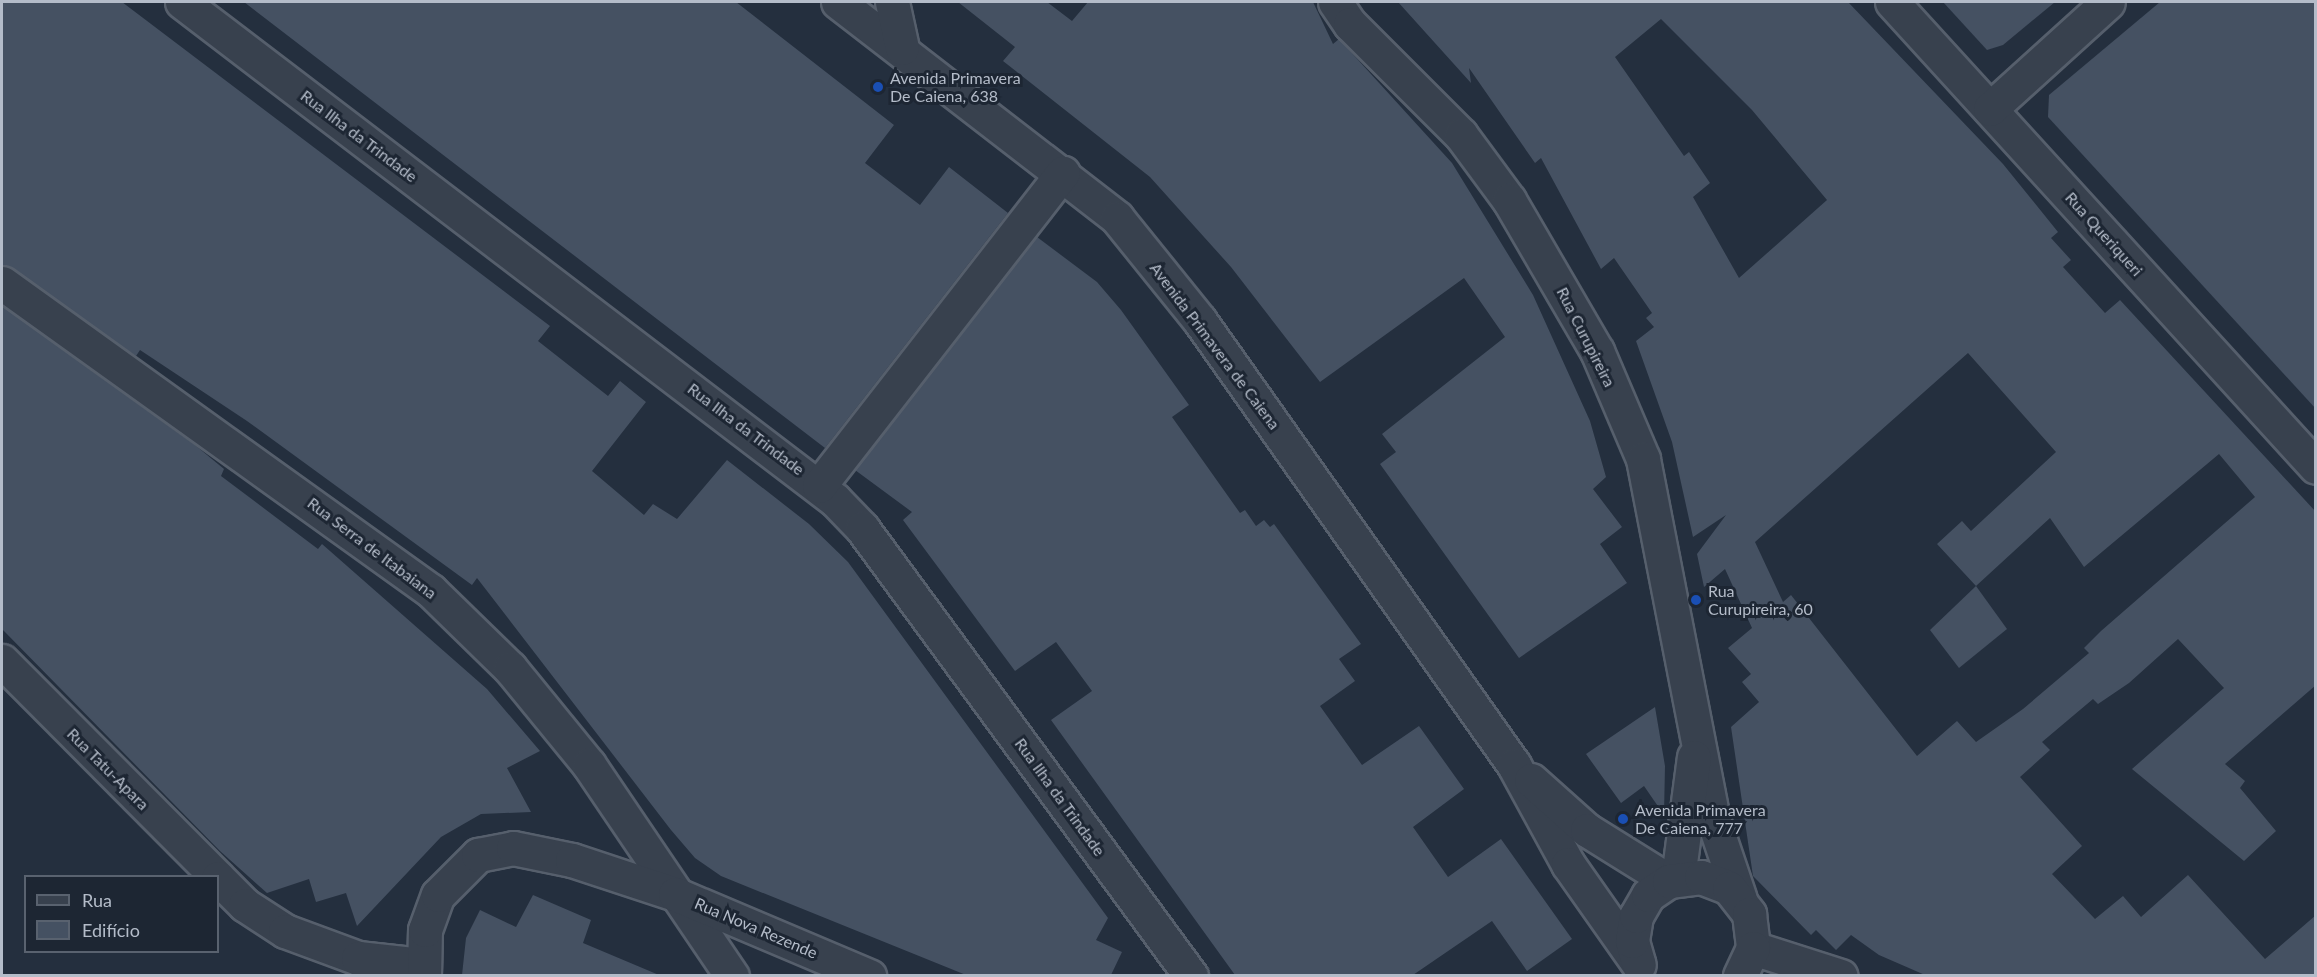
<!DOCTYPE html>
<html>
<head>
<meta charset="utf-8">
<style>
	body { margin:0 }
	#map { position:relative; width:2317px; height:977px; overflow:hidden; background:#242f3e; font-family:Lato,sans-serif }
	div>[style] { position:absolute }
	.building>* { inset:0; background:#455162 }
	.roads { filter:drop-shadow(2px 0 #565f6c) drop-shadow(-2px 0 #565f6c) drop-shadow(0 2px #565f6c) drop-shadow(0 -2px #565f6c) }
	.minor>* { height:33px; margin:-16.5px; padding:0 16.5px; transform-origin:16.5px; border-radius:16.5px; background:#38414e }
	.dots>* { width:16px; height:16px; translate:-50% -50%; box-sizing:border-box; border:3px solid #1d2633; border-radius:50% }
	span { translate:-50% -50%; white-space:nowrap; text-align:center; line-height:1.15; -webkit-text-stroke:6px #1d2633; paint-order:stroke }
	.poi-label { font-size:16px; color:#b4bcc9 }
	.left { translate:0 -50%; text-align:left }
	.street-label { font-size:16px; color:#b4bcc9 }
	.frame { position:absolute; inset:0; border:3px solid #b4bcc9; pointer-events:none }
	.legend { position:absolute; left:24px; top:875px; width:195px; height:78px; box-sizing:border-box; background:#1d2633; border:2px solid #59626f; margin:0; padding:8px 10px; list-style:none; font-size:18px; color:#b4bcc9 }
	.legend li { display:flex; align-items:center; gap:12px; height:30px }
	.legend b { width:30px; border:2px solid #59626f }
</style>
</head>
<body>
<div id="map">
	<div class="building">
		<div style="clip-path:polygon(2px 2px,122px 2px,550px 326px,538px 341px,608px 396px,620px 381px,646px 402px,592px 471px,644px 515px,653px 504px,677px 519px,727px 460px,809px 524px,848px 562px,1108px 918px,1096px 940px,1122px 952px,1111px 975px,966px 975px,721px 876px,695px 858px,671px 830px,477px 578px,472px 585px,247px 421px,140px 350px,136px 356px,2px 265px)"></div>
		<div style="clip-path:polygon(244px 2px,736px 2px,894px 125px,865px 163px,920px 205px,949px 167px,1008px 213px,825px 448px)"></div>
		<div style="clip-path:polygon(958px 2px,1047px 2px,1072px 21px,1088px 2px,1313px 2px,1333px 44px,1339px 39px,1452px 163px,1533px 295px,1590px 421px,1606px 477px,1593px 489px,1622px 527px,1600px 544px,1627px 583px,1519px 658px,1380px 464px,1396px 452px,1382px 434px,1505px 337px,1464px 278px,1320px 382px,1231px 267px,1150px 177px,1003px 61px,1015px 47px)"></div>
		<div style="clip-path:polygon(evenodd,1398px 2px,1848px 2px,2003px 164px,2058px 232px,2051px 238px,2071px 260px,2063px 267px,2105px 313px,2120px 300px,2316px 512px,2316px 685px,2225px 764px,2245px 781px,2240px 788px,2276px 831px,2244px 861px,2132px 769px,2224px 688px,2178px 639px,2129px 683px,2098px 704px,2093px 699px,2042px 742px,2050px 750px,2020px 777px,2082px 846px,2052px 874px,2095px 919px,2123px 896px,2141px 917px,2188px 875px,2265px 959px,2316px 915px,2316px 975px,1925px 975px,1879px 955px,1851px 935px,1836px 950px,1816px 930px,1811px 935px,1753px 876px,1731px 727px,1759px 702px,1742px 682px,1751px 674px,1728px 648px,1752px 628px,1725px 569px,1704px 587px,1697px 554px,1726px 515px,1693px 537px,1672px 442px,1636px 341px,1654px 327px,1646px 318px,1652px 313px,1614px 258px,1601px 269px,1541px 158px,1535px 163px,1469px 68px,1471px 83px,1398px 2px,1661px 19px,1752px 110px,1827px 200px,1739px 278px,1693px 197px,1710px 183px,1689px 152px,1684px 156px,1615px 57px,1661px 19px,1398px 2px,1968px 353px,2056px 452px,1971px 531px,1962px 521px,1937px 544px,1976px 586px,2050px 518px,2084px 567px,2219px 454px,2255px 497px,2101px 631px,2084px 648px,2089px 653px,2023px 709px,1976px 742px,1957px 721px,1917px 756px,1791px 595px,1783px 602px,1755px 542px,1968px 353px)"></div>
		<div style="clip-path:polygon(1943px 2px,2055px 2px,2003px 45px,1987px 50px)"></div>
		<div style="clip-path:polygon(2160px 2px,2316px 2px,2316px 409px,2048px 117px,2049px 95px)"></div>
		<div style="clip-path:polygon(1037px 237px,1097px 282px,1121px 310px,1189px 405px,1172px 417px,1240px 513px,1245px 510px,1256px 526px,1264px 520px,1270px 527px,1274px 524px,1361px 644px,1339px 659px,1355px 681px,1320px 706px,1362px 765px,1419px 726px,1464px 789px,1413px 827px,1448px 877px,1501px 839px,1572px 939px,1527px 971px,1492px 921px,1413px 975px,1235px 975px,1051px 720px,1092px 691px,1056px 642px,1015px 671px,903px 520px,912px 512px,855px 470px)"></div>
		<div style="clip-path:polygon(2px 306px,195px 445px,224px 469px,221px 476px,318px 549px,322px 544px,487px 689px,540px 751px,507px 768px,531px 812px,481px 814px,441px 837px,357px 926px,346px 893px,316px 902px,309px 879px,267px 893px,220px 851px,2px 629px)"></div>
		<div style="clip-path:polygon(1976px 586px,2007px 629px,1959px 668px,1930px 630px)"></div>
		<div style="clip-path:polygon(1655px 707px,1665px 766px,1664px 815px,1644px 786px,1621px 803px,1586px 754px)"></div>
		<div style="clip-path:polygon(533px 895px,591px 920px,583px 943px,659px 975px,462px 975px,466px 938px,480px 910px,516px 927px)"></div>
	</div>
	<div class="roads">
		<div class="minor">
			<div style="left:182px;top:2px;width:821px;rotate:37.33deg"></div>
			<div style="left:835px;top:500px;width:39px;rotate:46deg"></div>
			<div style="left:862px;top:528px;width:556px;rotate:53.71deg"></div>
			<div style="left:838px;top:2px;width:353px;rotate:37.7deg"></div>
			<div style="left:1117px;top:218px;width:132px;rotate:51.1deg"></div>
			<div style="left:1200px;top:321px;width:544px;rotate:54.73deg"></div>
			<div style="left:1514px;top:765px;width:113px;rotate:61.4deg"></div>
			<div style="left:1568px;top:864px;width:123px;rotate:54.9deg"></div>
			<div style="left:892px;top:2px;width:47px;rotate:77.7deg"></div>
			<div style="left:1335px;top:2px;width:27px;rotate:56deg"></div>
			<div style="left:1350px;top:24px;width:157px;rotate:45deg"></div>
			<div style="left:1461px;top:135px;width:81px;rotate:53.6deg"></div>
			<div style="left:1509px;top:200px;width:175px;rotate:59.8deg"></div>
			<div style="left:1597px;top:351px;width:117px;rotate:66.9deg"></div>
			<div style="left:1643px;top:459px;width:367px;rotate:79deg"></div>
			<div style="left:1713px;top:819px;width:84px;rotate:71.4deg"></div>
			<div style="left:1892px;top:2px;width:629px;rotate:47.64deg"></div>
			<div style="left:1990px;top:109px;width:159px;rotate:-42.2deg"></div>
			<div style="left:2px;top:283px;width:528px;rotate:35.68deg"></div>
			<div style="left:431px;top:591px;width:110px;rotate:44.3deg"></div>
			<div style="left:510px;top:668px;width:125px;rotate:50.8deg"></div>
			<div style="left:589px;top:765px;width:255px;rotate:55.9deg"></div>
			<div style="left:819px;top:486px;width:397px;rotate:-52.1deg"></div>
			<div style="left:2px;top:661px;width:303px;rotate:45.1deg"></div>
			<div style="left:1531px;top:780px;width:75px;rotate:41.8deg"></div>
			<div style="left:1587px;top:830px;width:97px;rotate:31.9deg"></div>
			<div style="left:218px;top:878px;width:38px;rotate:45deg"></div>
			<div style="left:245px;top:905px;width:48px;rotate:33deg"></div>
			<div style="left:285px;top:931px;width:78px;rotate:20.3deg"></div>
			<div style="left:358px;top:958px;width:64px;rotate:6.2deg"></div>
			<div style="left:1678px;top:878px;width:122px;rotate:-82.5deg"></div>
			<div style="left:1753px;top:948px;width:92px;rotate:17.7deg"></div>
			<div style="left:1638px;top:962px;width:22px;rotate:-106deg"></div>
			<div style="left:1632px;top:941px;width:25px;rotate:-81deg"></div>
			<div style="left:1636px;top:916px;width:24px;rotate:-60deg"></div>
			<div style="left:1648px;top:895px;width:25px;rotate:-34deg"></div>
			<div style="left:1669px;top:881px;width:32px;rotate:-7deg"></div>
			<div style="left:1701px;top:877px;width:30px;rotate:21deg"></div>
			<div style="left:1729px;top:888px;width:33px;rotate:52deg"></div>
			<div style="left:1749px;top:914px;width:34px;rotate:83deg"></div>
			<div style="left:1753px;top:948px;width:31px;rotate:115deg"></div>
			<div style="left:424px;top:976px;width:46px;rotate:-88.8deg"></div>
			<div style="left:425px;top:930px;width:37px;rotate:-70deg"></div>
			<div style="left:438px;top:895px;width:57px;rotate:-45deg"></div>
			<div style="left:478px;top:855px;width:36px;rotate:-11deg"></div>
			<div style="left:513px;top:848px;width:60px;rotate:11.5deg"></div>
			<div style="left:572px;top:860px;width:108px;rotate:18.3deg"></div>
			<div style="left:675px;top:894px;width:211px;rotate:22.9deg"></div>
		</div>
	</div>
	<div class="dots">
		<div style="left:878px;top:87px;background:#1a4fb4"></div>
		<div style="left:1696px;top:600px;background:#1a4fb4"></div>
		<div style="left:1623px;top:819px;background:#1a4fb4"></div>
	</div>
	<div class="poi-label">
		<span class="left" style="left:890px;top:87px">Avenida Primavera<br>De Caiena, 638</span>
		<span class="left" style="left:1708px;top:600px">Rua<br>Curupireira, 60</span>
		<span class="left" style="left:1635px;top:819px">Avenida Primavera<br>De Caiena, 777</span>
	</div>
	<div class="street-label">
		<span style="left:359px;top:136px;rotate:37deg">Rua Ilha da Trindade</span>
		<span style="left:2104px;top:234px;rotate:48deg">Rua Queriqueri</span>
		<span style="left:1586px;top:337px;rotate:63deg">Rua Curupireira</span>
		<span style="left:1215px;top:346px;rotate:53deg">Avenida Primavera de Caiena</span>
		<span style="left:746px;top:429px;rotate:37deg">Rua Ilha da Trindade</span>
		<span style="left:372px;top:548px;rotate:37deg">Rua Serra de Itabaiana</span>
		<span style="left:108px;top:769px;rotate:45deg">Rua Tatu-Apara</span>
		<span style="left:1060px;top:797px;rotate:54deg">Rua Ilha da Trindade</span>
		<span style="left:756px;top:928px;rotate:23deg">Rua Nova Rezende</span>
	</div>
	<div class="frame"></div>
	<ul class="legend">
	<li><b style="height:8px;background:#38414e"></b>Rua</li>
	<li><b style="height:16px;background:#455162"></b>Edifício</li>
	</ul>
</div>
</body>
</html>
